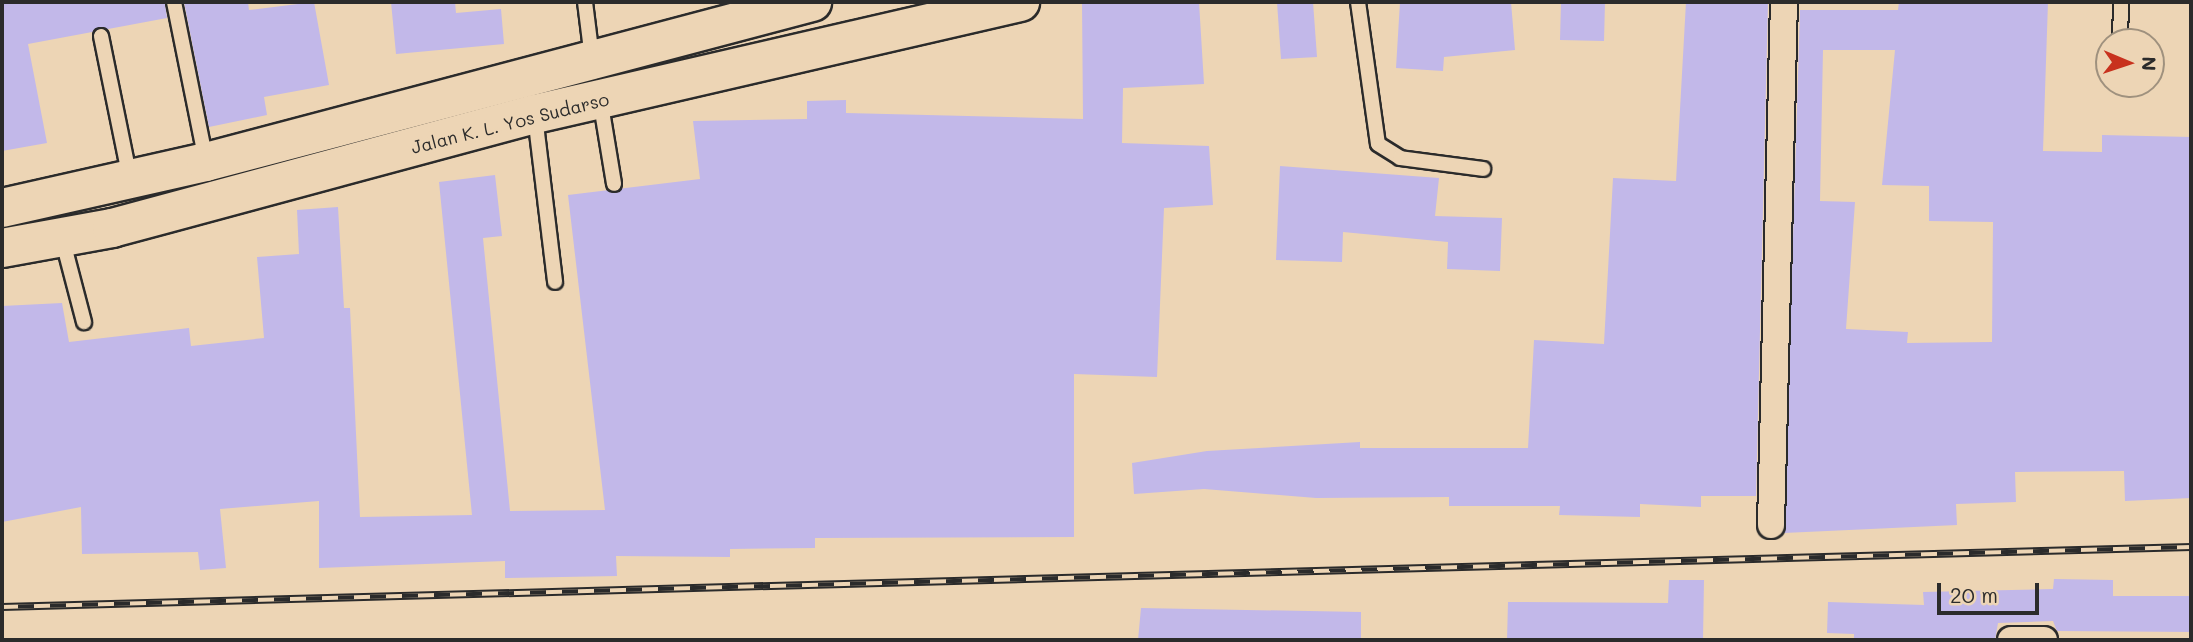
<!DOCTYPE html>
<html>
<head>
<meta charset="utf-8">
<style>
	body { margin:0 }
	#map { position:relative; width:2193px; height:642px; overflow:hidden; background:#edd5b5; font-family:Mali,sans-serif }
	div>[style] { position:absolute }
	.building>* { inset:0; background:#c2b8e9 }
	.roads { filter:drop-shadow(2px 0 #2b2b2b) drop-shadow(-2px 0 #2b2b2b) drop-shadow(0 2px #2b2b2b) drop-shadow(0 -2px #2b2b2b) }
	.lane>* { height:14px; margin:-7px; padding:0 7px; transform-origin:7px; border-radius:7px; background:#edd5b5 }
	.street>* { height:26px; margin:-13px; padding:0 13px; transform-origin:13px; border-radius:13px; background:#edd5b5 }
	.highway>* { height:38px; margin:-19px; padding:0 19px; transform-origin:19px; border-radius:19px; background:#edd5b5 }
	.rail>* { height:8px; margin-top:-4px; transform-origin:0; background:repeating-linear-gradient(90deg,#edd5b5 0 16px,#2b2b2b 0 32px); box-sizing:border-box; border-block:2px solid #2b2b2b }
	span { translate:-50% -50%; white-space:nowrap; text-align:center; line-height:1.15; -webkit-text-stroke:7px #edd5b5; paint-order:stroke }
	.street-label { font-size:18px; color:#2b2b2b }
	.frame { position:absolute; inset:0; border:4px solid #2b2b2b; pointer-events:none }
	.north { position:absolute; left:2095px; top:28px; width:70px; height:70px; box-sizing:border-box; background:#edd5b5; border:2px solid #9f917e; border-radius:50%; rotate:92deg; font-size:19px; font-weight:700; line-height:28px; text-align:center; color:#2b2b2b }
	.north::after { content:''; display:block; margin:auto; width:24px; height:32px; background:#c8321e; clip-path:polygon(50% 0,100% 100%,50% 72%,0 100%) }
	.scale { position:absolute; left:1937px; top:583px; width:102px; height:32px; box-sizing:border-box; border:4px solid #2b2b2b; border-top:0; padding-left:9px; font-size:21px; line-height:24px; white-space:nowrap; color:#2b2b2b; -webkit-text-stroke:5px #edd5b5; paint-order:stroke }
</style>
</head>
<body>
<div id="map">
	<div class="building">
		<div style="clip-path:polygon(2px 2px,165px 2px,167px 18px,28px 44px,47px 143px,2px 151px)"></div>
		<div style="clip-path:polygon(184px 2px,248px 2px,249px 10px,314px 2px,329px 85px,264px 97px,267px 115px,209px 127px)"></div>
		<div style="clip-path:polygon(391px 2px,455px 2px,456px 13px,501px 9px,504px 44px,396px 54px)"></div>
		<div style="clip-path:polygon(1199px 2px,1204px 84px,1123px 88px,1122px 143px,1209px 146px,1213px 205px,1164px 208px,1157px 377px,1074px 374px,1074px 537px,815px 538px,815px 548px,730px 549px,730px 557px,616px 556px,617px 576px,505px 578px,505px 561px,319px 568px,319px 501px,220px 509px,226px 568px,200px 570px,198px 552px,82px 554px,81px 507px,2px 522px,2px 306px,62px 303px,69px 342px,189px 328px,191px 346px,264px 338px,257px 257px,299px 254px,297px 210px,338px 207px,344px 308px,350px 308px,360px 517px,472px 515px,439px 182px,495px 175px,502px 236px,483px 238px,510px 511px,605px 510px,568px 195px,700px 179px,693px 121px,807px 119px,807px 101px,846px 100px,846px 113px,1083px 119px,1082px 3px)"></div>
		<div style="clip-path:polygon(1277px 2px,1313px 2px,1317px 57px,1281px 59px)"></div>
		<div style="clip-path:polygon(1400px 2px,1511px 2px,1515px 50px,1444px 57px,1443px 71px,1396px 68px)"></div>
		<div style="clip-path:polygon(1561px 2px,1605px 2px,1604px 41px,1560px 40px)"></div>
		<div style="clip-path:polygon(1686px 2px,1768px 2px,1756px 496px,1701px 496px,1701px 507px,1640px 504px,1640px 517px,1559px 515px,1560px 506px,1449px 506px,1449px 497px,1316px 498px,1204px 489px,1134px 494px,1132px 463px,1207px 451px,1360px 442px,1360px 448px,1528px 448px,1534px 340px,1604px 344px,1613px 178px,1676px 181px)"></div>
		<div style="clip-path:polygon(evenodd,1899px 2px,2048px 2px,2043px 151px,2102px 152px,2102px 135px,2191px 137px,2191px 498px,2125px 501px,2124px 471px,2015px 472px,2016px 502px,1956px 504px,1957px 525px,1784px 533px,1800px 10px,1898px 10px,1899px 2px,1823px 50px,1895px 50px,1882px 185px,1929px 186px,1929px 221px,1993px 222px,1992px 342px,1907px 343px,1908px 332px,1846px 329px,1855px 202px,1820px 201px,1823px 50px)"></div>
		<div style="clip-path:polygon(1280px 166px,1439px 178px,1435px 216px,1502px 218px,1500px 271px,1447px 269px,1448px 242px,1343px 232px,1342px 262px,1276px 260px)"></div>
		<div style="clip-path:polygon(2054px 579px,2113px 580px,2113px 596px,2191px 596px,2191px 632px,2057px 631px,2053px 621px,1998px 623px,1995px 640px,1854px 640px,1854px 634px,1827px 633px,1828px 602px,1924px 605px,1923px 592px,2053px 589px)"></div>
		<div style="clip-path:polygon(1669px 580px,1704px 580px,1703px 640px,1507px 640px,1508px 602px,1668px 603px)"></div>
		<div style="clip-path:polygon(1141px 608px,1361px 612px,1361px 640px,1138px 640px)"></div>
	</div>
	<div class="roads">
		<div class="lane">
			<div style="left:174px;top:2px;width:162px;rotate:78.6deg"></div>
			<div style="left:585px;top:2px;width:56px;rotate:82.9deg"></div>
			<div style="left:1358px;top:2px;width:143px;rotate:82deg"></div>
			<div style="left:1378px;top:144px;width:26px;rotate:32deg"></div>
			<div style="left:1400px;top:158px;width:84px;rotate:7.5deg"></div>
			<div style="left:101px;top:36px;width:145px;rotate:78.5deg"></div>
			<div style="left:2120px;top:42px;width:40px;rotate:-88.6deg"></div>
			<div style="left:600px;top:99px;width:86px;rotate:80.6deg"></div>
			<div style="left:535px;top:116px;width:167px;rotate:83.1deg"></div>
			<div style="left:62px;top:238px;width:87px;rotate:75.3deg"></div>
		</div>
		<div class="street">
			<div style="left:1771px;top:525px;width:523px;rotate:-88.58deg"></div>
			<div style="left:2011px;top:640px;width:33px"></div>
		</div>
		<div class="highway">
			<div style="left:2px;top:208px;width:209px;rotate:-12.7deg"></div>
			<div style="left:206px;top:162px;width:627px;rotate:-14.79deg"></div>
			<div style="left:2px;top:248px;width:112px;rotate:-10.3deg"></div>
			<div style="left:112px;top:228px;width:438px;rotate:-15.1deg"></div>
			<div style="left:535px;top:114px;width:498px;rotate:-13deg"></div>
		</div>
	</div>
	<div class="rail">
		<div style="left:2px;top:607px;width:2190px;rotate:-1.57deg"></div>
	</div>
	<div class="street-label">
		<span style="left:510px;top:123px;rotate:-14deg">Jalan K. L. Yos Sudarso</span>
	</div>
	<div class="frame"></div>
	<div class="north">N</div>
	<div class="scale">20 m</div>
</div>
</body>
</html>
